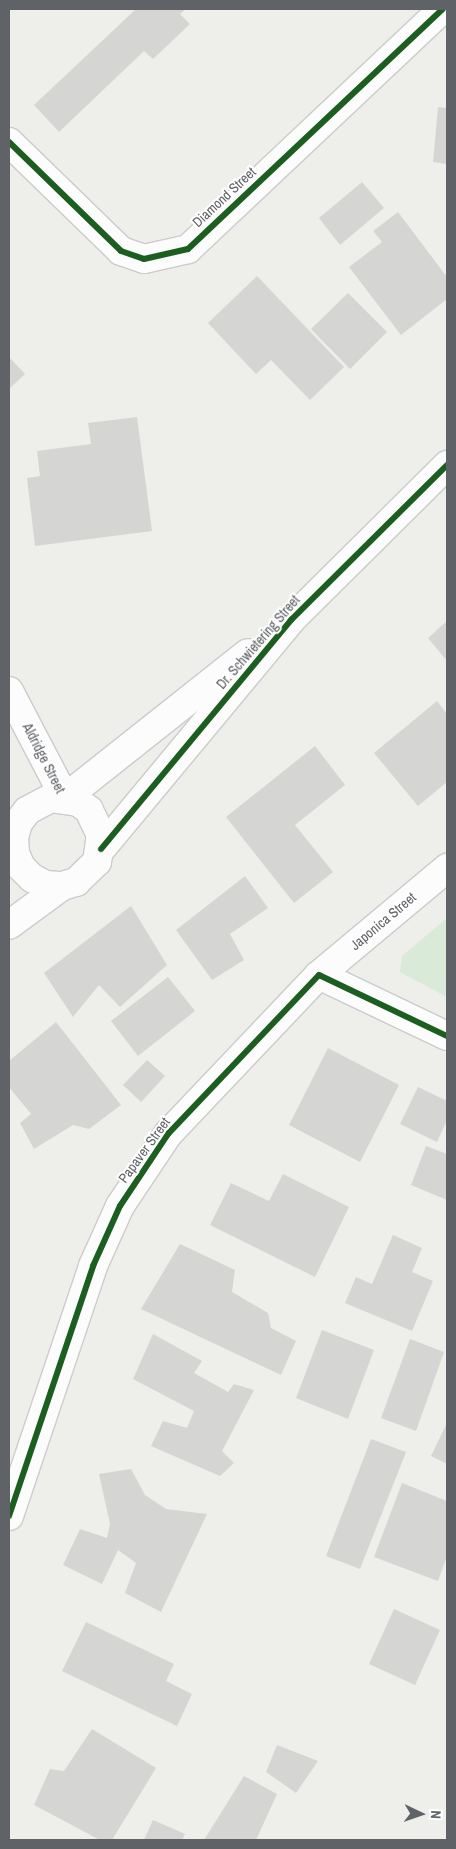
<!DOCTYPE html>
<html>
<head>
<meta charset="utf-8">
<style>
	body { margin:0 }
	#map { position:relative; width:456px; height:1849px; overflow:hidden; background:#eeeeea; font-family:"Archivo Narrow",sans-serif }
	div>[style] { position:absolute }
	.green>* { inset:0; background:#d9ead8 }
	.building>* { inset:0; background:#d5d5d3 }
	.roads { filter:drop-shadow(1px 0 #cbcccb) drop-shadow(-1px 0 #cbcccb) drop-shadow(0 1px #cbcccb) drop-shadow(0 -1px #cbcccb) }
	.minor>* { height:28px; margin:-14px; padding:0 14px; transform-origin:14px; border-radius:14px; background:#fcfcfc }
	.cycleway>* { height:6px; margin:-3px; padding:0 3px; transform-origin:3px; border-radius:3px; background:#1b5e20 }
	span { translate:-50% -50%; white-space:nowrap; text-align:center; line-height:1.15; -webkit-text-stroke:4px #fff; paint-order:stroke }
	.street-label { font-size:14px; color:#5f6267 }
	.frame { position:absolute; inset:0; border:10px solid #5f6267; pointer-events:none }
	.north { position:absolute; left:396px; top:1789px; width:50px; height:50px; -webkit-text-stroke:4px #fff; paint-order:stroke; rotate:93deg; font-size:14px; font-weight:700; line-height:20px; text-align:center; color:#5f6267 }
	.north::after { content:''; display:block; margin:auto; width:18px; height:22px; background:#5f6267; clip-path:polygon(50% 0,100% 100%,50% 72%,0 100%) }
</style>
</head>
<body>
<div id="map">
	<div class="green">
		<div style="clip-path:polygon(447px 918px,447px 997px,400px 972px,402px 956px)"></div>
	</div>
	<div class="building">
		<div style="clip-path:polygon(136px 9px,186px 9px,180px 14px,190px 24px,153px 59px,144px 51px,59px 132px,34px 105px)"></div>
		<div style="clip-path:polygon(438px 107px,447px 108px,447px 164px,433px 162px)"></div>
		<div style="clip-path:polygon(362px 182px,384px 208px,340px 245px,319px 218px)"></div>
		<div style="clip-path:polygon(398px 212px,447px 277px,447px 299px,401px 335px,349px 267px,382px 242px,373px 231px)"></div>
		<div style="clip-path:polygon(257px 276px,344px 367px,310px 400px,271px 360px,256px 374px,208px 323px)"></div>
		<div style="clip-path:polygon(348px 293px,387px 332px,350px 369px,311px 329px)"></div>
		<div style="clip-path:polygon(9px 357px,25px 374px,9px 389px)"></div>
		<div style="clip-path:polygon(137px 417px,152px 531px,35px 546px,27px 478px,40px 476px,37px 451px,91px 444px,88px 423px)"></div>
		<div style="clip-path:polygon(447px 621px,447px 661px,428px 638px)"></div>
		<div style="clip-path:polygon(437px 701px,447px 714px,447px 782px,418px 806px,374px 753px)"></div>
		<div style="clip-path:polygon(315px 746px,345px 785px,295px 825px,333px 872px,294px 903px,226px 817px)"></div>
		<div style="clip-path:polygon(245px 876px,268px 908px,230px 934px,244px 960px,212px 980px,176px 930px)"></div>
		<div style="clip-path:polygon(131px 906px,167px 965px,120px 1007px,99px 985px,73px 1017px,44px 973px)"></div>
		<div style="clip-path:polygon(168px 977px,195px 1011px,138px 1056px,111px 1021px)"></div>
		<div style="clip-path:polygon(56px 1022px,121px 1105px,89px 1129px,73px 1125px,34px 1149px,20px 1123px,31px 1114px,9px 1087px,9px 1061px)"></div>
		<div style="clip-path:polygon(328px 1048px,399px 1085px,360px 1162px,289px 1125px)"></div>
		<div style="clip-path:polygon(147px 1060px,165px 1076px,141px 1102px,123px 1085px)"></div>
		<div style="clip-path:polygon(418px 1087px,447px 1101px,447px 1120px,437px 1142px,400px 1124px)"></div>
		<div style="clip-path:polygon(426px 1146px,447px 1154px,447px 1200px,411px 1185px)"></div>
		<div style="clip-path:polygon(283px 1174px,349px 1207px,315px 1277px,210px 1225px,231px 1183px,269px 1201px)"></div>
		<div style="clip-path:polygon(393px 1235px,422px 1248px,412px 1272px,433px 1281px,412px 1331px,345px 1303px,356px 1277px,372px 1284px)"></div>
		<div style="clip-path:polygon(180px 1244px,235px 1270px,232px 1292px,268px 1313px,271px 1328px,296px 1341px,281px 1375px,141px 1309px)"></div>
		<div style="clip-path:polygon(322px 1330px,374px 1350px,348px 1419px,296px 1398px)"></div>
		<div style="clip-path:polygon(153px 1334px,202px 1361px,194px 1373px,228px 1392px,234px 1384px,254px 1390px,222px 1451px,234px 1463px,220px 1476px,151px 1446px,163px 1421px,187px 1428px,194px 1411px,133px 1379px)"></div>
		<div style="clip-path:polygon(410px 1339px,444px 1352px,416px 1431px,381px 1418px)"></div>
		<div style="clip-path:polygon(447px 1423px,447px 1464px,431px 1456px)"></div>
		<div style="clip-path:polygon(371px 1439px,406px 1452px,360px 1569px,326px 1556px)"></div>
		<div style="clip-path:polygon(131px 1469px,145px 1495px,166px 1509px,207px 1514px,161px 1612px,125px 1593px,136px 1563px,118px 1550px,102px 1584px,63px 1565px,80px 1529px,107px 1538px,110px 1524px,99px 1474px)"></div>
		<div style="clip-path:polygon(402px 1483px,447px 1501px,447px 1556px,438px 1581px,374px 1557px)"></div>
		<div style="clip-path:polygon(394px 1609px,440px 1630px,415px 1685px,369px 1664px)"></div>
		<div style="clip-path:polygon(86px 1622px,174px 1664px,166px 1681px,192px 1694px,177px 1726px,62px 1671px)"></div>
		<div style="clip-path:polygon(92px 1729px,156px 1768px,112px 1840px,100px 1840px,34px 1805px,50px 1769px,64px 1771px)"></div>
		<div style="clip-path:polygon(277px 1745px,318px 1761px,296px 1793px,266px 1772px)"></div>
		<div style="clip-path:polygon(244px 1776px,277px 1794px,256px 1840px,204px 1840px)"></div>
		<div style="clip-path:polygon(153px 1820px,185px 1834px,182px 1840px,144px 1840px)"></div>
	</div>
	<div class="roads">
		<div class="minor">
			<div style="left:9px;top:142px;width:156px;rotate:44.2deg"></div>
			<div style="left:121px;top:251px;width:24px;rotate:19deg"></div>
			<div style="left:144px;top:259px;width:45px;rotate:-12.8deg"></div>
			<div style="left:188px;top:249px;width:350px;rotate:-43.3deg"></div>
			<div style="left:9px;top:691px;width:121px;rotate:62.4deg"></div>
			<div style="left:65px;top:798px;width:233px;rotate:-38.4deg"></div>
			<div style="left:101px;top:849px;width:298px;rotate:-50.3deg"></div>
			<div style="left:291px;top:620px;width:220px;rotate:-44.8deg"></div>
			<div style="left:9px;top:925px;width:66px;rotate:-36.3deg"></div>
			<div style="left:62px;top:886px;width:15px;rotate:-16deg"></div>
			<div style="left:76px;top:882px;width:29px;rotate:-44deg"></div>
			<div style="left:97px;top:862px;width:27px;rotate:-82deg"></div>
			<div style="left:101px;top:835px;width:28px;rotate:-116deg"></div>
			<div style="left:89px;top:810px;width:14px;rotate:-144deg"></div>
			<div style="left:78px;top:802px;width:27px;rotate:-172deg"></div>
			<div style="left:51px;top:798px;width:27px;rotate:152deg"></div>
			<div style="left:27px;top:811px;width:15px;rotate:127deg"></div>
			<div style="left:18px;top:823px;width:16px;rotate:105deg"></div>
			<div style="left:14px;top:838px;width:15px;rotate:86deg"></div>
			<div style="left:15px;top:853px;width:15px;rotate:67deg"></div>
			<div style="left:21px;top:867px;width:16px;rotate:45deg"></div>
			<div style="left:32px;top:878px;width:16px;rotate:27deg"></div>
			<div style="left:46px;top:885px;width:16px;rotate:4deg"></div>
			<div style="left:319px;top:975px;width:167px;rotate:-39.9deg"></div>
			<div style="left:9px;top:1516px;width:264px;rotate:-71.4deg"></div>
			<div style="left:93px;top:1266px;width:66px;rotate:-65.8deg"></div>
			<div style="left:120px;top:1206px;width:87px;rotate:-56.3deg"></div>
			<div style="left:168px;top:1134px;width:219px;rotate:-46.5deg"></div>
			<div style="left:319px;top:975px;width:142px;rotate:25.5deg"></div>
		</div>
	</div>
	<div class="cycleway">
		<div style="left:9px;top:142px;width:156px;rotate:44.2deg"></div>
		<div style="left:121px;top:251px;width:24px;rotate:19deg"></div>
		<div style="left:144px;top:259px;width:45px;rotate:-12.8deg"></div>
		<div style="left:188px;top:249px;width:350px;rotate:-43.3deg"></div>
		<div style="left:101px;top:849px;width:298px;rotate:-50.3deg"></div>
		<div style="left:291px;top:620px;width:220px;rotate:-44.8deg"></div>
		<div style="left:9px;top:1516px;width:264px;rotate:-71.4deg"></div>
		<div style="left:93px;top:1266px;width:66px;rotate:-65.8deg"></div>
		<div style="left:120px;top:1206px;width:87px;rotate:-56.3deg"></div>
		<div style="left:168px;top:1134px;width:219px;rotate:-46.5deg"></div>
		<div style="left:319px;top:975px;width:142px;rotate:25.5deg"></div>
	</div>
	<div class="street-label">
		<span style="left:224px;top:197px;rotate:-43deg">Diamond Street</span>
		<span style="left:258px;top:642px;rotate:-49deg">Dr. Schwietering Street</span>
		<span style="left:44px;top:758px;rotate:63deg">Aldridge Street</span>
		<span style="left:383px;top:921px;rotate:-40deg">Japonica Street</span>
		<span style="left:144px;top:1150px;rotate:-54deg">Papaver Street</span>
	</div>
	<div class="frame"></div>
	<div class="north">N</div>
</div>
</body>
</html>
